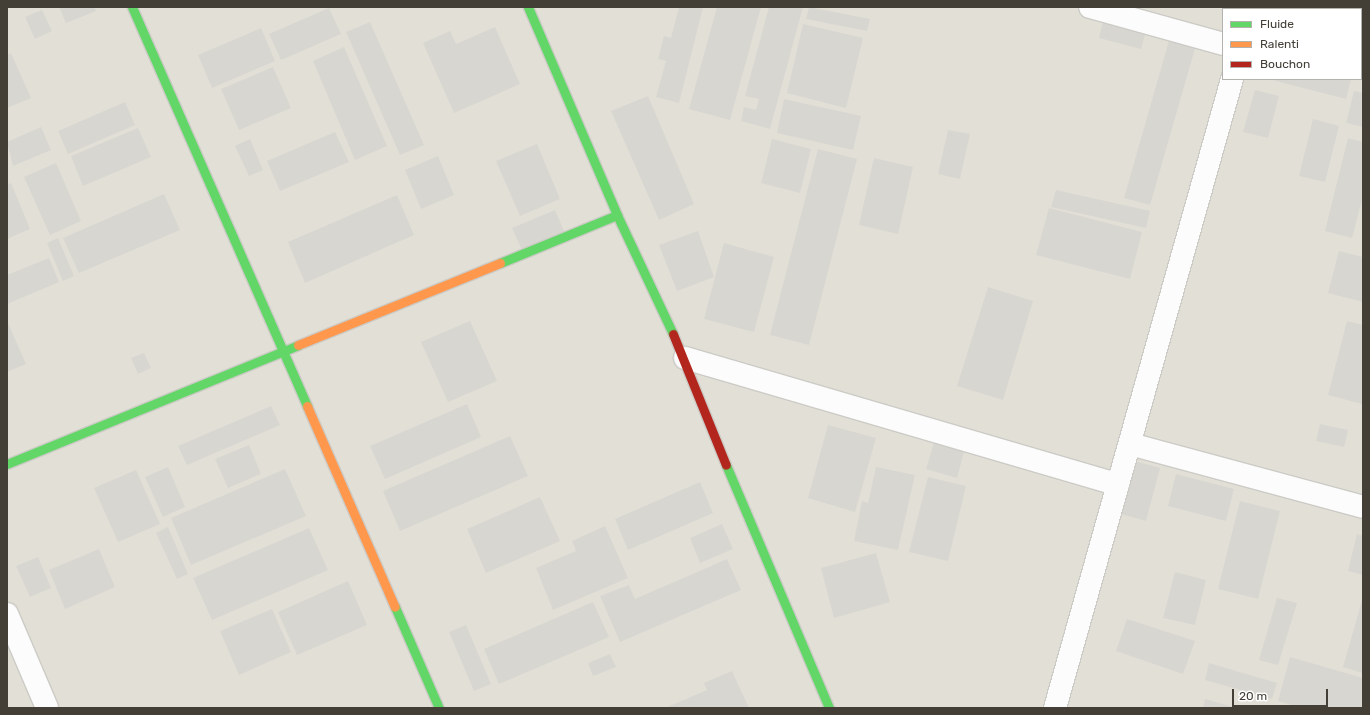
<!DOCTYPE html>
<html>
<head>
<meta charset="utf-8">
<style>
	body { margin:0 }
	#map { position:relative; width:1370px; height:715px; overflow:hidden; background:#eeede8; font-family:Rubik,sans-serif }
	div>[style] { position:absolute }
	.residential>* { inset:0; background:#e2dfd6 }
	.building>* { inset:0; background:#d8d6d1 }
	.roads { filter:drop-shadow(1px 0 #cccbc6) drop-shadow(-1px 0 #cccbc6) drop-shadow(0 1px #cccbc6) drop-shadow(0 -1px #cccbc6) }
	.street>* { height:22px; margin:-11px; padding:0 11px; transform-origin:11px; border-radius:11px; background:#fcfcfc }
	.fast>* { height:9px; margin:-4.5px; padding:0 4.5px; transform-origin:4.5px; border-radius:4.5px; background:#63d668 }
	.slow>* { height:9px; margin:-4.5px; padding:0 4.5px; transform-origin:4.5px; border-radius:4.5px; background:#ff974d }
	.jam>* { height:9px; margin:-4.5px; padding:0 4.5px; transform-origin:4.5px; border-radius:4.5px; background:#b3261e }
	span { translate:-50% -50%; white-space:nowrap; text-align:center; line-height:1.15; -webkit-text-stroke:3px #fff; paint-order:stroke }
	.frame { position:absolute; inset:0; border:8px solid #433e36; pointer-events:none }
	.legend { position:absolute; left:1222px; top:8px; width:140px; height:72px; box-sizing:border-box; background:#fff; border:1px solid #b4b2af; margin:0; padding:5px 7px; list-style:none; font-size:12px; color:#433e36 }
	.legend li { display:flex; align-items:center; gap:8px; height:20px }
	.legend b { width:20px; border:1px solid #b4b2af }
	.scale { position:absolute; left:1232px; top:689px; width:96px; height:18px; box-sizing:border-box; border:2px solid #433e36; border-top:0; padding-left:5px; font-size:12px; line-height:14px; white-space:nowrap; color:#433e36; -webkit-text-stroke:3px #fff; paint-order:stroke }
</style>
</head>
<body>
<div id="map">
	<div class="residential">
		<div style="clip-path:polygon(evenodd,7px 7px,1363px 7px,1363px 708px,7px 708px,7px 7px,1223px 9px,1361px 9px,1361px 79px,1223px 79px,1223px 9px)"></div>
	</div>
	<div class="building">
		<div style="clip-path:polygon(59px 7px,94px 7px,96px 11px,66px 23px)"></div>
		<div style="clip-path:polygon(679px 7px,703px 7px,679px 103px,656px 97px,666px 61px,658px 59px,664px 36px,671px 38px)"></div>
		<div style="clip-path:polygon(717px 7px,761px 7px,730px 120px,689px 109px)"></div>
		<div style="clip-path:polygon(769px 7px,803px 7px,770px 129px,741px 121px,744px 107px,756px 110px,759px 99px,745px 96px)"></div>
		<div style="clip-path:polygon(809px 7px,870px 19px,867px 31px,806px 19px)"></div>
		<div style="clip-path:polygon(329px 8px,341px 34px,281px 60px,269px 34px)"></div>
		<div style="clip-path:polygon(42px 10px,52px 31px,35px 39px,25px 17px)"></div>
		<div style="clip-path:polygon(1104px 17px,1147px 28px,1141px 49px,1099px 38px)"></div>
		<div style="clip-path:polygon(370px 22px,424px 145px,400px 155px,346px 32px)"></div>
		<div style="clip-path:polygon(803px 24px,863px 38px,846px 108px,787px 93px)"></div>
		<div style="clip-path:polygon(495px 27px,520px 84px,454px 113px,423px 43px,450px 31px,456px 44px)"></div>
		<div style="clip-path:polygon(261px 28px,275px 61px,212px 88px,198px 55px)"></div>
		<div style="clip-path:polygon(1170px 37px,1196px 45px,1150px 205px,1124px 198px)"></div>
		<div style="clip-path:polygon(344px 47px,387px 146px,355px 160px,313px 61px)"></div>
		<div style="clip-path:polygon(11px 53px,31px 98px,7px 108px,7px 55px)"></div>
		<div style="clip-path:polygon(273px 67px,291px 108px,239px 130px,221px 89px)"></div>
		<div style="clip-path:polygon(1268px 79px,1351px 79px,1346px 99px)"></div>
		<div style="clip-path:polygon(1255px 90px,1279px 96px,1268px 138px,1243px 132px)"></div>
		<div style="clip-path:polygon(1354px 91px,1363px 93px,1363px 127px,1346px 123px)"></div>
		<div style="clip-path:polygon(648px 96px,694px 204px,659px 220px,611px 111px)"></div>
		<div style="clip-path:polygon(784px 99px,861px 116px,853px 150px,777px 133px)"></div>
		<div style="clip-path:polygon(125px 102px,135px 125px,68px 154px,58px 131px)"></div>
		<div style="clip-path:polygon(1313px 119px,1339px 126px,1325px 182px,1299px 176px)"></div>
		<div style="clip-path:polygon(41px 127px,51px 150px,13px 166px,7px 142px)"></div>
		<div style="clip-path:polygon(138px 128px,151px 157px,83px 186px,71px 156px)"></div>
		<div style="clip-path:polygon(948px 130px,970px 134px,960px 179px,938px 174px)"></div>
		<div style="clip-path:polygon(335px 132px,349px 162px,280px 191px,267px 161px)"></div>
		<div style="clip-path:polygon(1348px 138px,1363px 142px,1363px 196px,1352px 238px,1325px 231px)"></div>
		<div style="clip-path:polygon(250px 139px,263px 170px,249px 176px,235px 146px)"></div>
		<div style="clip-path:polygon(772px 139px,811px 149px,800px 193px,761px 183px)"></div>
		<div style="clip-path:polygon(537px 144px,560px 199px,520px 216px,496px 161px)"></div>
		<div style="clip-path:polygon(818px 149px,857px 159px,809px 345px,770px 335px)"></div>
		<div style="clip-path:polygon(438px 156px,454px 195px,421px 209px,405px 170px)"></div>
		<div style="clip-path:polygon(874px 158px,913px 167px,898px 234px,859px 225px)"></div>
		<div style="clip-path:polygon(56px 163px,81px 221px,50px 235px,24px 177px)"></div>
		<div style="clip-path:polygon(11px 183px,30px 229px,7px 239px,7px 185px)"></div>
		<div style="clip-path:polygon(1056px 190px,1150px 211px,1146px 228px,1051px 207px)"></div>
		<div style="clip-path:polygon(164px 194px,180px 230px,79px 273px,63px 238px)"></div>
		<div style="clip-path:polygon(397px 195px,414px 235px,305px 283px,288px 242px)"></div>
		<div style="clip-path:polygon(1049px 208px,1142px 232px,1130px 279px,1036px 255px)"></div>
		<div style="clip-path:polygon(555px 210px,564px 231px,522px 250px,512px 228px)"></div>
		<div style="clip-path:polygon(698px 231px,714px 277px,677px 291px,659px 245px)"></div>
		<div style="clip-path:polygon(58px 238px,74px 276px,63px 281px,47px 243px)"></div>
		<div style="clip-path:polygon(724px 243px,774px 257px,754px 332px,704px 319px)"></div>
		<div style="clip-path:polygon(1339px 251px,1363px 257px,1363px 302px,1328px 293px)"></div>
		<div style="clip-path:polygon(49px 258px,59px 282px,7px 304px,7px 275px)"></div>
		<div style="clip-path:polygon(988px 287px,1033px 301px,1003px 400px,957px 386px)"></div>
		<div style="clip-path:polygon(7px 321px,26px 364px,7px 372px)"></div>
		<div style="clip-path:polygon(470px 321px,497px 381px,448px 402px,421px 342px)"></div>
		<div style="clip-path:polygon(1347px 321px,1363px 325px,1362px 404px,1328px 395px)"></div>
		<div style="clip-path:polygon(144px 353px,151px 368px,138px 374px,131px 358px)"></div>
		<div style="clip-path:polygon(467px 404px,481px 437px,385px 479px,370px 446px)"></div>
		<div style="clip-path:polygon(271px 406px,280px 425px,187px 465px,178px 446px)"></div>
		<div style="clip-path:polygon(1320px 424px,1348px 430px,1344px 447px,1316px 441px)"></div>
		<div style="clip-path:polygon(828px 425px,876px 438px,855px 512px,808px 498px)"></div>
		<div style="clip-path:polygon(510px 436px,528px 476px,400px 531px,383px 491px)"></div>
		<div style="clip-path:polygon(935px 439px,965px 448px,957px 478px,926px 469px)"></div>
		<div style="clip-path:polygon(249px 445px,261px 474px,228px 488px,215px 459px)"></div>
		<div style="clip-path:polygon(1135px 461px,1160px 468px,1146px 521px,1121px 514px)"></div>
		<div style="clip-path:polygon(168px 467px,185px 507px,163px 517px,145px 477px)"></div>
		<div style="clip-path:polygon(876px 467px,915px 475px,898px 550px,854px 541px,862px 501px,868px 503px)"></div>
		<div style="clip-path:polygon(285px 469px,306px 516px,191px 565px,171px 518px)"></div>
		<div style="clip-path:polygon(136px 470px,160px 524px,118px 542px,94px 488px)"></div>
		<div style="clip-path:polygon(1176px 474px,1234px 489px,1226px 521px,1168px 506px)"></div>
		<div style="clip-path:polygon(928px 477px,966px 486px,948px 561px,909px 552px)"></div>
		<div style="clip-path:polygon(700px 482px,713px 513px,628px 550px,615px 519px)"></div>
		<div style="clip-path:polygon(540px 497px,560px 541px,486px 573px,467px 529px)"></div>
		<div style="clip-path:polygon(1240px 501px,1280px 511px,1258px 599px,1218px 589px)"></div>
		<div style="clip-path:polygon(722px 524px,733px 549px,700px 563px,690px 538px)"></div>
		<div style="clip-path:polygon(605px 526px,628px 578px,553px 610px,536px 568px,576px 551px,572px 541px)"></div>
		<div style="clip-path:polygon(168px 527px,188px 574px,177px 579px,156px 533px)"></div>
		<div style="clip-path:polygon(309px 528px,328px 570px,212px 620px,193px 578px)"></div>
		<div style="clip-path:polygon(1357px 534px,1363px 536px,1363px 575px,1348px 571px)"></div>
		<div style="clip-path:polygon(99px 549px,115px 587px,65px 609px,49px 570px)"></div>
		<div style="clip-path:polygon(876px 553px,890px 602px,834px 618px,821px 568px)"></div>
		<div style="clip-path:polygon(38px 557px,51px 588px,30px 597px,16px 566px)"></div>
		<div style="clip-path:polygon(727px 559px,741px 590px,620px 642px,600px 596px,629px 585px,635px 599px)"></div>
		<div style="clip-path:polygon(1175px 572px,1206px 580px,1195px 625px,1163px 618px)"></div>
		<div style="clip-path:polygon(348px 581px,367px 625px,297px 655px,278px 612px)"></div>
		<div style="clip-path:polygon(1363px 597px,1363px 673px,1343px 667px)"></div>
		<div style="clip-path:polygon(1277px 598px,1297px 603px,1278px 665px,1259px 660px)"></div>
		<div style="clip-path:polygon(593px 602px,609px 637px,499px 684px,484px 649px)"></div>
		<div style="clip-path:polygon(272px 609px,291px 652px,239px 675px,220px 631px)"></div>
		<div style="clip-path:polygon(1127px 619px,1195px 641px,1183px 674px,1116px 651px)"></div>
		<div style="clip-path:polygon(466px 625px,491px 684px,474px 691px,449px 632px)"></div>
		<div style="clip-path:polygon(610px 654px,616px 667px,593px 676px,588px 663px)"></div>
		<div style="clip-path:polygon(1290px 657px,1363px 678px,1363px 708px,1301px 708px,1278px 701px)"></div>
		<div style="clip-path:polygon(1209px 663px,1277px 683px,1272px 699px,1205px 680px)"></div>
		<div style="clip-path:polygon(732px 671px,749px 708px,665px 708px,707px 690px,704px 683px)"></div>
		<div style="clip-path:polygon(1205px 699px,1237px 708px,1203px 708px)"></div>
	</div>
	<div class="roads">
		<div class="street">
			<div style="left:1090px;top:7px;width:138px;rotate:15.5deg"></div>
			<div style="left:1280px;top:7px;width:7px;rotate:16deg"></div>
			<div style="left:1252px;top:9px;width:2px;rotate:-90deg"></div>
			<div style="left:1361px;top:31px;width:2px"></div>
			<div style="left:685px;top:358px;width:451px;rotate:16.3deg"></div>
			<div style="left:1130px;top:444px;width:241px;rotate:15.1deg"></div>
			<div style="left:7px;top:614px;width:102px;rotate:66.9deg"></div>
			<div style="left:1055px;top:708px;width:653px;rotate:-74.28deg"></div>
		</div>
		<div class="fast">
			<div style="left:132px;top:7px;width:436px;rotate:66.3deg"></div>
			<div style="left:528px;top:7px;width:226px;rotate:66.8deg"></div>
			<div style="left:617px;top:215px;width:132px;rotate:64.8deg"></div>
			<div style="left:500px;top:263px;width:126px;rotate:-22.3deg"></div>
			<div style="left:7px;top:464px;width:314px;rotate:-22.2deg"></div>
			<div style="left:726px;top:465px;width:264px;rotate:67deg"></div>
			<div style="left:395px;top:607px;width:110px;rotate:66.5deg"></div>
		</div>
		<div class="slow">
			<div style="left:298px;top:345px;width:218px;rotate:-22.1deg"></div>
			<div style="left:307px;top:406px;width:219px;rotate:66.4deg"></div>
		</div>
		<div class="jam">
			<div style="left:673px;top:334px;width:141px;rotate:68deg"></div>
		</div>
	</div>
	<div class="frame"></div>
	<ul class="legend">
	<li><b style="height:5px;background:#63d668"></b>Fluide</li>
	<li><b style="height:5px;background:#ff974d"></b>Ralenti</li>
	<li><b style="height:5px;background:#b3261e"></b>Bouchon</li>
	</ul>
	<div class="scale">20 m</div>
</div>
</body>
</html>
